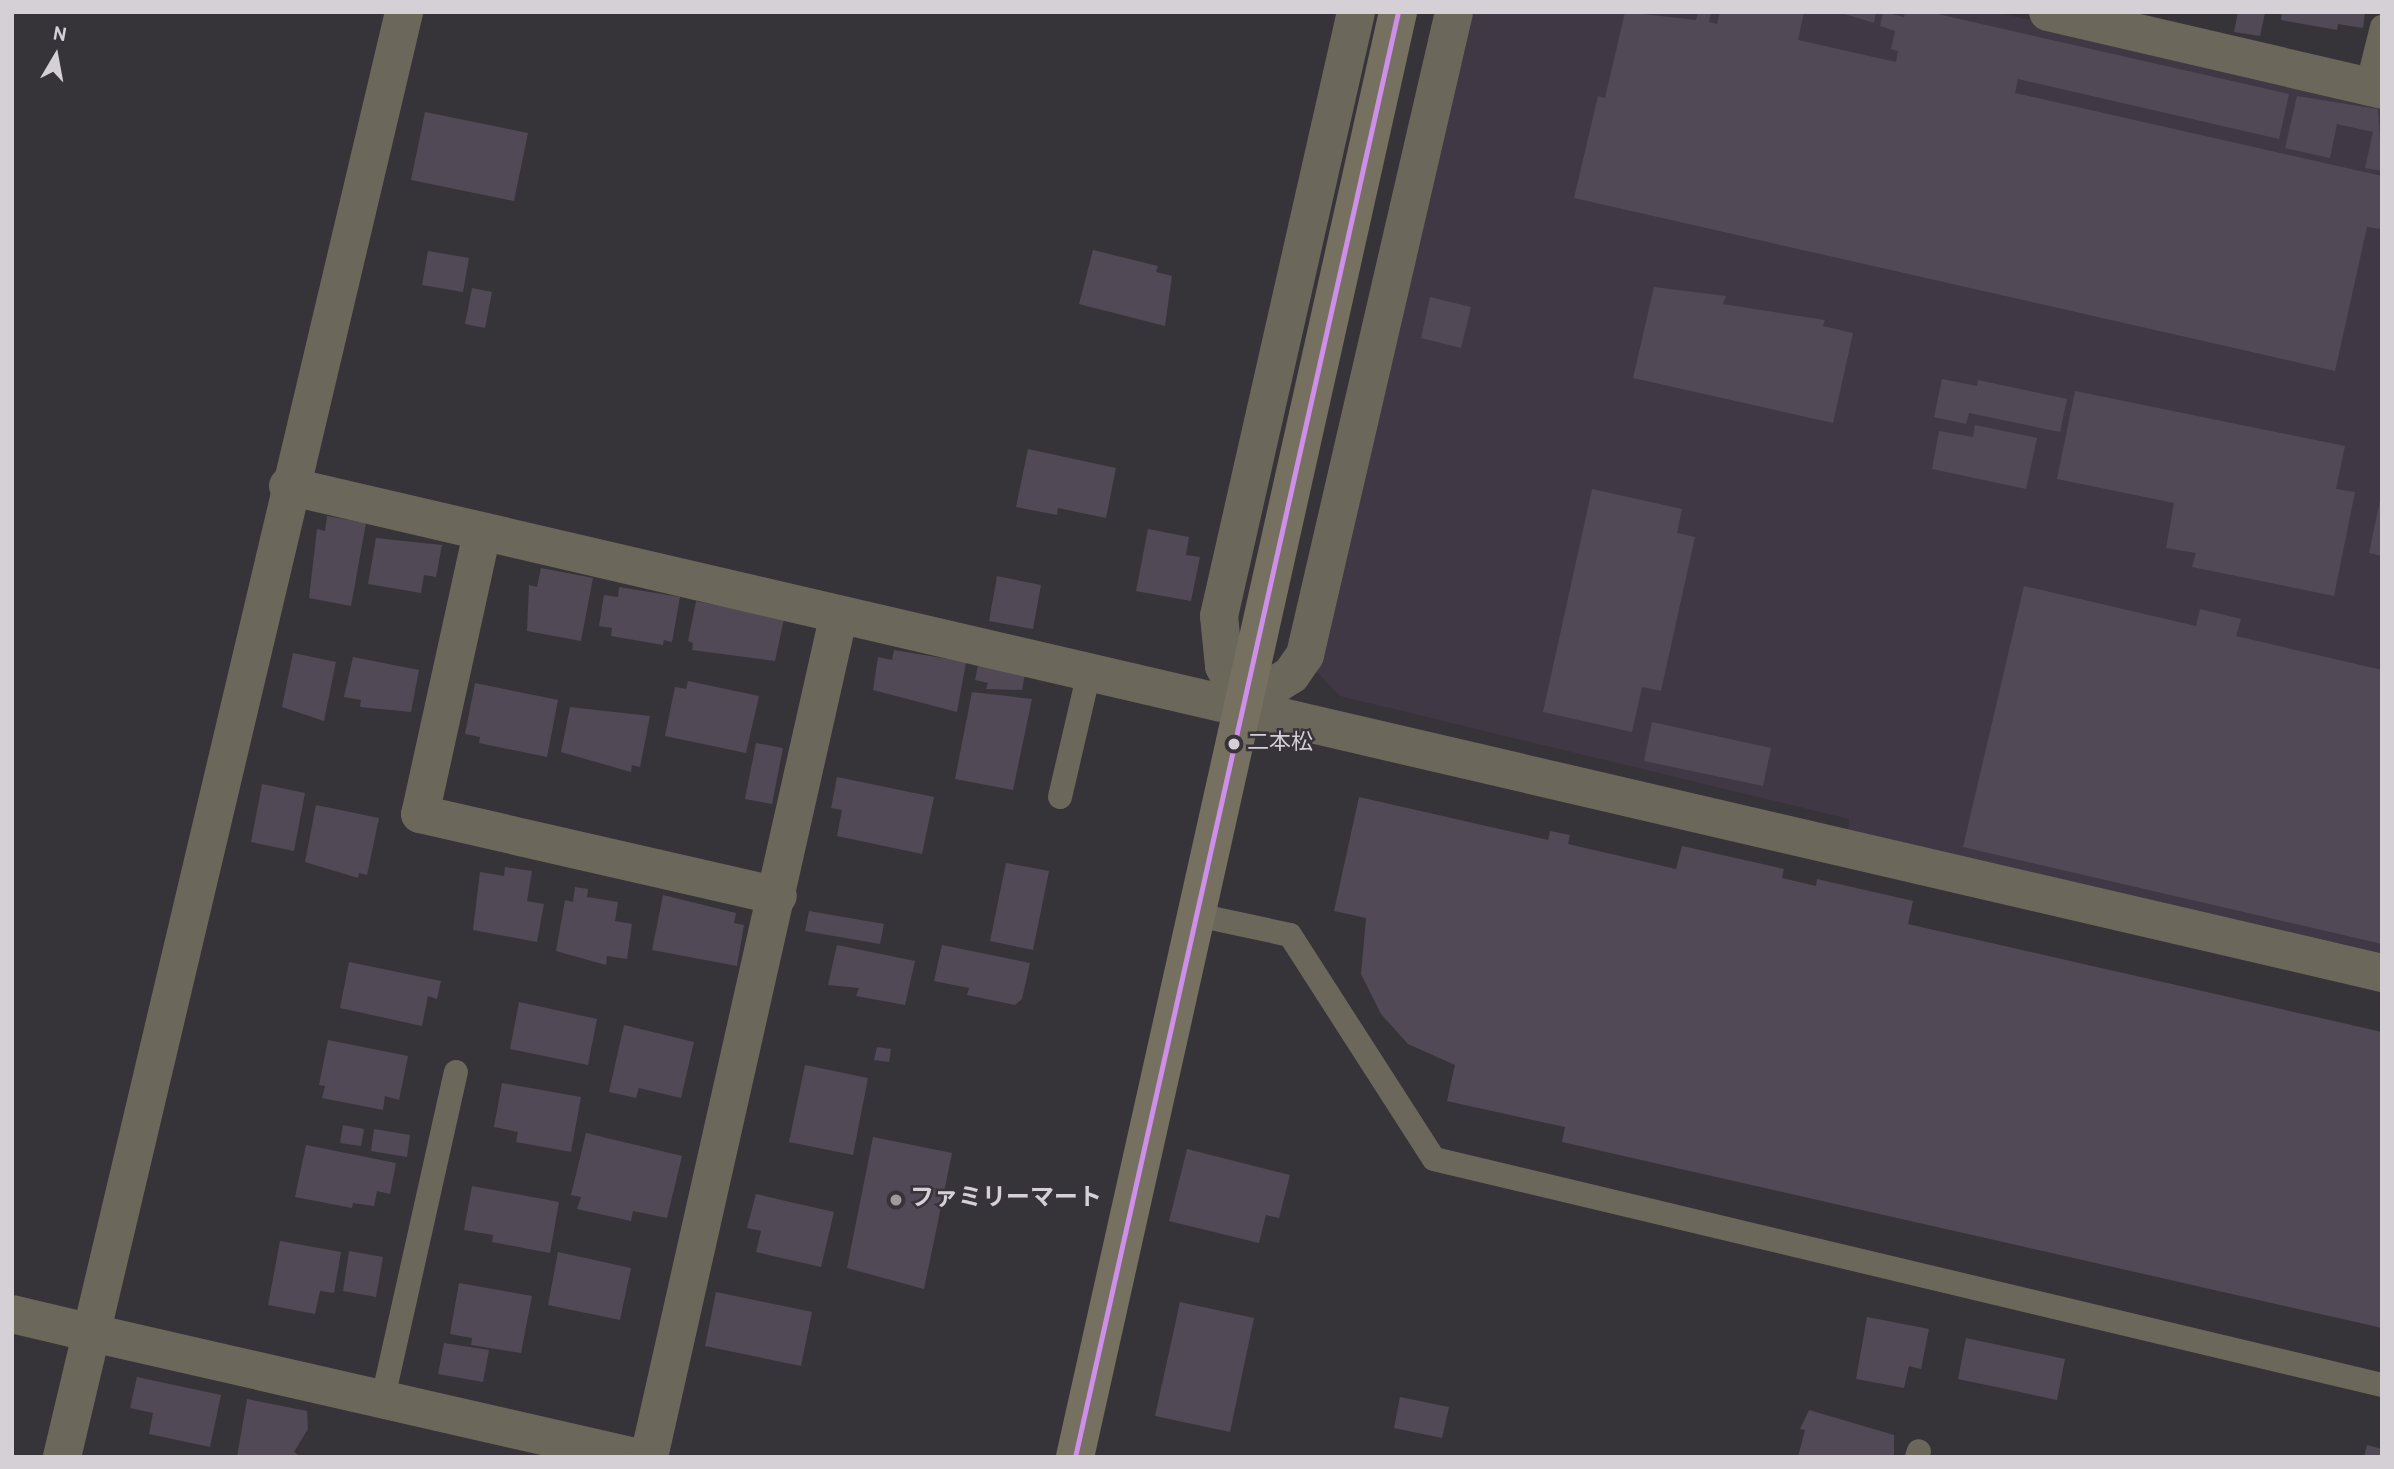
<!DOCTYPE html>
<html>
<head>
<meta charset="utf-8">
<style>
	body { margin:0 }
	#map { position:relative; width:2394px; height:1469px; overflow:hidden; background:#373439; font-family:Overpass,"Noto Sans JP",sans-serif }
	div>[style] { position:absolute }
	.built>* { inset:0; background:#413845 }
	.building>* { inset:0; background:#514955 }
	.service>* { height:24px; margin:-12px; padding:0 12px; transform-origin:12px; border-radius:12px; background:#6b685b }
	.minor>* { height:38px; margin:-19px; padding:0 19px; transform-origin:19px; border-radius:19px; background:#6b685b }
	.tertiary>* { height:38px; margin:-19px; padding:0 19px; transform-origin:19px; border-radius:19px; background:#6b685b }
	.primary>* { height:38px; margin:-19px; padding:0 19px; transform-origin:19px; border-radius:19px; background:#757060 }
	.bus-1>* { height:5px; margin:-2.5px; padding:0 2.5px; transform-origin:2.5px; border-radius:2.5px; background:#ce8fe9 }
	.dots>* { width:19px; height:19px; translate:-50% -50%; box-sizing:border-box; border:4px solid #38323b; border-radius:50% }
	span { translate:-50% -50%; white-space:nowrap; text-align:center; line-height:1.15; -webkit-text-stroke:5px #38323b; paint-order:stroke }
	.bus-label { font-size:22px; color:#d4d0d6 }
	.left { translate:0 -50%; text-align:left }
	.poi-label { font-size:24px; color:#d4d0d6; font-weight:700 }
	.frame { position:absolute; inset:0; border:14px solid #d4d0d6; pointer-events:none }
	.north { position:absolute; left:21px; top:21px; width:70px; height:70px; -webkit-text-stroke:5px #38323b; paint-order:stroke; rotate:10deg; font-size:19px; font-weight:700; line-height:28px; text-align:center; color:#d4d0d6 }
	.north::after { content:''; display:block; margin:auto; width:24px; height:32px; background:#d4d0d6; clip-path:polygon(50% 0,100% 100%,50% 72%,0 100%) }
</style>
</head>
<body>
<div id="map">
	<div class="built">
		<div style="clip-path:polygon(1468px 12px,1995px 12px,2382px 102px,2382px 953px,1848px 830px,1849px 819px,1340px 696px,1316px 671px)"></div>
	</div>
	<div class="building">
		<div style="clip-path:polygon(1625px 12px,1696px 20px,1698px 12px,1711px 12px,1709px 22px,1717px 24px,1720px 12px,1804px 12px,1798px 40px,1896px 62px,1898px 51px,1891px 49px,1895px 31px,1880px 26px,1883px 12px,1904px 17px,1905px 12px,1929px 12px,2289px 94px,2279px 139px,2018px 79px,2015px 93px,2382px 176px,2382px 229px,2367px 227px,2335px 371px,1574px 198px,1598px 96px,1605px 98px)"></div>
		<div style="clip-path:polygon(1838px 12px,1876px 12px,1874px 23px)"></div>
		<div style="clip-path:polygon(2238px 12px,2265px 13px,2260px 36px,2234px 32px)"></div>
		<div style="clip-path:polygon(2282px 12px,2365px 12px,2363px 28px,2338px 24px,2337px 30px,2281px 20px)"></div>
		<div style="clip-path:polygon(2297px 96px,2378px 109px,2382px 171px,2365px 168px,2373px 132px,2337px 124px,2330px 158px,2285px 148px)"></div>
		<div style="clip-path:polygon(425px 112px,528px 133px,514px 201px,411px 180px)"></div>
		<div style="clip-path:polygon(1093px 250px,1158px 266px,1156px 272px,1172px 276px,1165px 326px,1079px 304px)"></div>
		<div style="clip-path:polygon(428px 251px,469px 258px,463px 292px,422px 285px)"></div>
		<div style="clip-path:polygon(1654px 287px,1726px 296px,1723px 304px,1825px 320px,1823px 326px,1853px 333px,1833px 423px,1633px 378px)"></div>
		<div style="clip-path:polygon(472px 288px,492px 292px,485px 328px,465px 324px)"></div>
		<div style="clip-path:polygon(1430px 297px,1471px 307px,1461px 348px,1421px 338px)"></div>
		<div style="clip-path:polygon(1942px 379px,1977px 386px,1978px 380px,2067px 399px,2060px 432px,1969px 413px,1966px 424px,1934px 417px)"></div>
		<div style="clip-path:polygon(2075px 391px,2345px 446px,2336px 489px,2355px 492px,2334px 596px,2192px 567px,2196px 553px,2166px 548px,2174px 503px,2057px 479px)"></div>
		<div style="clip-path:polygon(1975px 425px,2037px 438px,2026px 489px,1932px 469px,1939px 431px,1973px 437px)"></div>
		<div style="clip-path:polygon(1028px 449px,1116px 468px,1106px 518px,1058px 508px,1057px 515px,1016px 507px)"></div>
		<div style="clip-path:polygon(1592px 489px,1682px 509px,1677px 533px,1695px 537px,1661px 691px,1642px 687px,1632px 732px,1543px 712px)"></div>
		<div style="clip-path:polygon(2381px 496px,2382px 496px,2382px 556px,2369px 553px)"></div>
		<div style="clip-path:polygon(327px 516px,366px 523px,351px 606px,309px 598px,317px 529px,325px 531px)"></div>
		<div style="clip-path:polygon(1148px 529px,1189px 537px,1186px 555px,1200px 557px,1191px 601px,1136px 591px)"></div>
		<div style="clip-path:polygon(376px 538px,442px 545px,436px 577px,424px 575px,421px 593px,368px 584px)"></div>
		<div style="clip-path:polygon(541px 568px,593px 578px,581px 641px,527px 631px,529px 585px,537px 587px)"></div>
		<div style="clip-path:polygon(997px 576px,1041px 585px,1033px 629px,989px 621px)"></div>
		<div style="clip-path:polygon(2024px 586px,2196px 626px,2200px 609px,2241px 619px,2236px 636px,2382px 670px,2382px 944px,1963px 847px)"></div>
		<div style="clip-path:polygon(619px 587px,680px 597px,672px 642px,664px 640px,663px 645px,611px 636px,612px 628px,599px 626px,604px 595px,618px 597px)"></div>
		<div style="clip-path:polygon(696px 601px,784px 619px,775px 661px,692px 650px,693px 643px,688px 641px)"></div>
		<div style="clip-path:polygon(894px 650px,966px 662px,957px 712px,873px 690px,878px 657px,892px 660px)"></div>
		<div style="clip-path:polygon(293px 653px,336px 662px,324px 721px,282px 707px)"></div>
		<div style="clip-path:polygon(353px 657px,419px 670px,411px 712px,360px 707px,361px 700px,344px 697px)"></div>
		<div style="clip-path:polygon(978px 665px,1025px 674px,1022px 690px,986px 689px,988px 683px,975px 680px)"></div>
		<div style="clip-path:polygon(688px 681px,759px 696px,746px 753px,665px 736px,675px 687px,686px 689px)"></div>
		<div style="clip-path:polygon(475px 683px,558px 700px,547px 757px,479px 743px,480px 737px,465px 734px)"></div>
		<div style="clip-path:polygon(972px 692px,1032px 699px,1013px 790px,955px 779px)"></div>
		<div style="clip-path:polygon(570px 707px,650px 716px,640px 767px,632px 765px,631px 772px,561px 752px)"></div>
		<div style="clip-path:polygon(1652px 722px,1771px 748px,1763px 786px,1644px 761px)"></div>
		<div style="clip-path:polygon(756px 743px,783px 748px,772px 804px,745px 799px)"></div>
		<div style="clip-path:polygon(837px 777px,934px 797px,922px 854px,837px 836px,842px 810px,831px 808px)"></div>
		<div style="clip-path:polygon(262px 784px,305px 793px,294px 851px,251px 842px)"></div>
		<div style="clip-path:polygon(1359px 797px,1548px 840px,1550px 831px,1570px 835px,1568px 844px,1676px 869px,1682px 846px,1784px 869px,1782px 878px,1816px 886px,1817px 879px,1913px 901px,1908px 924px,2382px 1032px,2382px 1328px,1562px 1142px,1565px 1127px,1447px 1101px,1455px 1065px,1408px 1044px,1381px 1014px,1361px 974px,1366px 918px,1334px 911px)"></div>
		<div style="clip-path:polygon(316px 805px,379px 818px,367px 875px,359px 873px,358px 878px,305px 862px)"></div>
		<div style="clip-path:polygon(1006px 863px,1049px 871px,1033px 950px,990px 941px)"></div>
		<div style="clip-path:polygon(505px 867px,532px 871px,527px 901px,544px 904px,537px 942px,473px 930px,480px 872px,504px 876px)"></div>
		<div style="clip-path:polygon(575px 887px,588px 889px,587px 897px,618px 902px,615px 921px,632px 924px,627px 959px,607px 956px,606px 965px,556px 951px,565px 900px,573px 902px)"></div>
		<div style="clip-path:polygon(663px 895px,736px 913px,734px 923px,744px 925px,737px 966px,652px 950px)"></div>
		<div style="clip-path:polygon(809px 911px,884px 924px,880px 944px,805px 931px)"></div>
		<div style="clip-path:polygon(837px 945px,915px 961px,905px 1005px,856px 996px,859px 988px,828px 985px)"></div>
		<div style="clip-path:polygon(942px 945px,1030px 963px,1022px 999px,1015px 1005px,967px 995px,969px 988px,934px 981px)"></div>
		<div style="clip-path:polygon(349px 962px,441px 981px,437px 999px,428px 996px,422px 1026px,340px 1008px)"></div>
		<div style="clip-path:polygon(519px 1002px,597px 1019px,588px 1065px,510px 1049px)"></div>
		<div style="clip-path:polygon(624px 1025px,694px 1042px,681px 1098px,639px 1088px,636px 1098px,609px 1092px)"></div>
		<div style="clip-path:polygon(328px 1040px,408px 1056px,399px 1100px,385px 1096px,383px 1110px,322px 1098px,325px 1086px,319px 1085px)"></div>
		<div style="clip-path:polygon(877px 1047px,891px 1049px,889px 1062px,874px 1060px)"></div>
		<div style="clip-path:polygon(805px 1065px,868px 1078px,853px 1155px,789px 1142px)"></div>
		<div style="clip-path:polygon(502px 1083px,581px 1097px,571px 1152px,516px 1142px,518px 1132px,494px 1127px)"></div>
		<div style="clip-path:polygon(343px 1125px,364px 1129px,361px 1146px,340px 1143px)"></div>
		<div style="clip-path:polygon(374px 1129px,410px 1135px,407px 1157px,371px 1151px)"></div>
		<div style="clip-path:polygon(586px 1133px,682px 1156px,667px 1218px,633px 1211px,631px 1221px,577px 1209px,581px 1197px,571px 1195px)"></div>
		<div style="clip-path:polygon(873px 1137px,952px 1153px,924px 1289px,847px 1268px)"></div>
		<div style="clip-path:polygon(306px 1145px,396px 1163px,390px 1194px,377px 1191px,374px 1206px,353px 1203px,352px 1208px,295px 1197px)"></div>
		<div style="clip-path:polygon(1187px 1149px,1290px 1175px,1279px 1218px,1266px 1215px,1259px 1243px,1169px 1221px)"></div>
		<div style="clip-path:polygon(472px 1186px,559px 1202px,550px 1253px,492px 1242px,493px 1235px,464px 1230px)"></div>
		<div style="clip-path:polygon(756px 1194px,834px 1212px,821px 1267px,756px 1252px,761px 1231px,747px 1228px)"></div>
		<div style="clip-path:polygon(280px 1241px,341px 1252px,334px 1293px,320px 1291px,315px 1314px,268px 1305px)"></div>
		<div style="clip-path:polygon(349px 1251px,383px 1257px,376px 1297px,343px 1291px)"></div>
		<div style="clip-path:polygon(558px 1252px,631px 1268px,620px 1320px,548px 1305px)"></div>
		<div style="clip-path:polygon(459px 1283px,532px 1296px,521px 1353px,471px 1345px,472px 1338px,450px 1334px)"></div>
		<div style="clip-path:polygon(716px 1292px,812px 1312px,801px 1366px,705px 1346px)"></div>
		<div style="clip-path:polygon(1180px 1302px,1254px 1318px,1230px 1432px,1155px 1416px)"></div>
		<div style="clip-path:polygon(1867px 1317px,1929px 1329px,1921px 1369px,1909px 1366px,1904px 1388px,1856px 1379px)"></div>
		<div style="clip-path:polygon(1966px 1338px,2065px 1359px,2057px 1400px,1958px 1379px)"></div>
		<div style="clip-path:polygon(444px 1343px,489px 1350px,483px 1382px,438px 1374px)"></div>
		<div style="clip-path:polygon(137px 1377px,221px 1395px,210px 1447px,149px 1434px,153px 1413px,130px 1408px)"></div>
		<div style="clip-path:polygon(1400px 1397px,1449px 1407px,1442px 1438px,1394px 1428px)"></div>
		<div style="clip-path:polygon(247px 1399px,307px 1411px,308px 1429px,294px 1452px,301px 1457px,237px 1457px)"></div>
		<div style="clip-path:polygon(1809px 1410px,1894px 1435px,1894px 1457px,1798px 1457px,1805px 1430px,1800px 1429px)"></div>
		<div style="clip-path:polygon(2367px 1445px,2382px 1449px,2382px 1457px,2364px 1457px)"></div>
	</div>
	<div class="service">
		<div style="left:2367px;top:87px;width:62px;rotate:-76deg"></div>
		<div style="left:1060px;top:797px;width:128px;rotate:-76.9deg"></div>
		<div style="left:1197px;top:915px;width:95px;rotate:12.1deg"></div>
		<div style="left:1290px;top:935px;width:266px;rotate:57.3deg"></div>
		<div style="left:1434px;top:1159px;width:975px;rotate:13.41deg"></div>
		<div style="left:383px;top:1398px;width:334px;rotate:-77.4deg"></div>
		<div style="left:1917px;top:1457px;width:6px;rotate:-72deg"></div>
	</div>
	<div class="minor">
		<div style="left:2048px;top:12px;width:343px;rotate:13.1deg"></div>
		<div style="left:288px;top:486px;width:2150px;rotate:13.09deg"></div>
		<div style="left:482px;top:533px;width:288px;rotate:102.4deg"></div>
		<div style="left:420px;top:814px;width:367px;rotate:12.9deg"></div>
		<div style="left:1244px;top:705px;width:56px;rotate:-32.6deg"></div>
		<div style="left:1291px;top:675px;width:24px;rotate:-55deg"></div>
		<div style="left:1305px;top:655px;width:660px;rotate:-76.95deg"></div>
		<div style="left:1244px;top:705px;width:44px;rotate:-117.1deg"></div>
		<div style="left:1224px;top:666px;width:50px;rotate:-95.7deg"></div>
		<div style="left:1219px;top:616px;width:619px;rotate:-77.22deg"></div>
		<div style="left:88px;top:1332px;width:561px;rotate:12.87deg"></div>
		<div style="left:62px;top:1457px;width:1485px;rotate:-76.68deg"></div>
		<div style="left:649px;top:1457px;width:860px;rotate:-77.3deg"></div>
	</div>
	<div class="tertiary">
		<div style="left:12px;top:1314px;width:78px;rotate:13.3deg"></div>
	</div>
	<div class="primary">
		<div style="left:1075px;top:1457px;width:1481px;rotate:-77.4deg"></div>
	</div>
	<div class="bus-1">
		<div style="left:1075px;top:1457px;width:1481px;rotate:-77.4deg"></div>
	</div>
	<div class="dots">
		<div style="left:1234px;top:744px;background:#d4d0d6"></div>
		<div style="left:896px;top:1200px;background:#9d999f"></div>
	</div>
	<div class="bus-label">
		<span class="left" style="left:1247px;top:744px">二本松</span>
	</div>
	<div class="poi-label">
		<span class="left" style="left:910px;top:1200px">ファミリーマート</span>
	</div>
	<div class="frame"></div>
	<div class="north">N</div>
</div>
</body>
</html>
